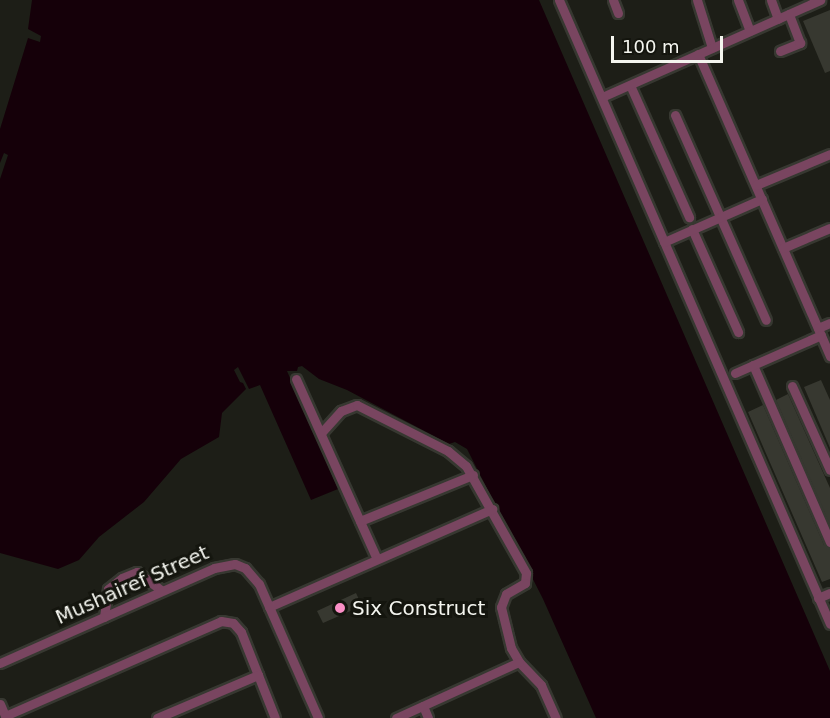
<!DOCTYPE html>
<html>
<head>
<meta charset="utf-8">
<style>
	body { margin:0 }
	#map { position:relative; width:830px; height:718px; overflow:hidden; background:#1d1e17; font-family:"DejaVu Sans",sans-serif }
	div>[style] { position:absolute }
	.water>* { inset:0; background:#150009 }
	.building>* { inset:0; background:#373830 }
	.roads { filter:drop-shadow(2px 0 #373831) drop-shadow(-2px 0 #373831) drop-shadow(0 2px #373831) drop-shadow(0 -2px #373831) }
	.minor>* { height:9px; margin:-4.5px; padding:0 4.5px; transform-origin:4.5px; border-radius:4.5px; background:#794560 }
	.dots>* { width:16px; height:16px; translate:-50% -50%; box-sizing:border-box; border:3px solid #14150e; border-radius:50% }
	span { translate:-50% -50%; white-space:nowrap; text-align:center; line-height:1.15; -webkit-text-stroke:6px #14150e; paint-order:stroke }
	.street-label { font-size:20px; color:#f4f5ef }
	.poi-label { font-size:20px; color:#f4f5ef }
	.left { translate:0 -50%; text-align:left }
	.scale { position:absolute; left:611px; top:36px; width:112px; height:27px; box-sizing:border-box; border:3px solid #f4f5ef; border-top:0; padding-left:8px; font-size:18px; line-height:21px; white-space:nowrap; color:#f4f5ef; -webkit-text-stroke:4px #14150e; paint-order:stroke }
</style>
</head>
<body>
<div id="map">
	<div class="water">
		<div style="clip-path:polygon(32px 0,539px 0,830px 671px,830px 718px,596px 718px,543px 599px,467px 449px,455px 442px,449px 444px,347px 390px,319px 379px,302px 366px,298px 367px,297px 371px,287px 371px,338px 489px,311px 500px,260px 385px,249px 389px,238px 367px,234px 370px,240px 382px,243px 383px,246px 389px,222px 413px,219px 437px,181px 459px,144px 502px,99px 537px,79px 560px,58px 569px,0 553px,0 179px,8px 155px,4px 153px,0 163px,0 129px,28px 38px,40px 42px,41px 36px,28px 29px)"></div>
	</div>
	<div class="building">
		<div style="clip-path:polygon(830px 10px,830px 71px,825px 73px,803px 21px)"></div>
		<div style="clip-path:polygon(821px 380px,830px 400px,830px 448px,804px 387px)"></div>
		<div style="clip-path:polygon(788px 394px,830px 488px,830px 525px,776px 400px)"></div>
		<div style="clip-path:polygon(763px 405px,824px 545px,830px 549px,830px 579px,822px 582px,748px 412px)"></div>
		<div style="clip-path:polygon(356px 593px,362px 606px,323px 623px,317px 611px)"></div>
	</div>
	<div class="roads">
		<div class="minor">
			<div style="left:559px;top:0;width:680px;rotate:66.52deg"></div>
			<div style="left:613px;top:0;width:14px;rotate:69deg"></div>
			<div style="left:697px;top:0;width:50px;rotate:72.6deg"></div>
			<div style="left:738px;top:0;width:33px;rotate:69deg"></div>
			<div style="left:771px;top:0;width:20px;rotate:70deg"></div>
			<div style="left:780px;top:51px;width:22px;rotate:-22deg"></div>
			<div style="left:800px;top:43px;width:31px;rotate:-111deg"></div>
			<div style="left:698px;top:54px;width:330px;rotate:66.4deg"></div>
			<div style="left:630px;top:85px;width:145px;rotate:65.9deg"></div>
			<div style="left:602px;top:97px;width:239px;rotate:-24deg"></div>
			<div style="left:675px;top:115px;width:224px;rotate:66.1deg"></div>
			<div style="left:756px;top:185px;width:80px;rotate:-22.7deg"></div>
			<div style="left:692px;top:229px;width:113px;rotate:65.9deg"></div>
			<div style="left:664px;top:242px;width:107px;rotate:-23.7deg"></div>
			<div style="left:783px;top:248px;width:51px;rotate:-23.1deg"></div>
			<div style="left:818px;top:328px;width:13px;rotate:-23deg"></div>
			<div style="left:753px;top:365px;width:193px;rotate:66.5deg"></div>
			<div style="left:735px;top:373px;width:94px;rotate:-23.8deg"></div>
			<div style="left:296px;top:379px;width:197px;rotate:65.8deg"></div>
			<div style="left:792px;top:386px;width:92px;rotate:65.7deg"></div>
			<div style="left:321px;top:433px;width:30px;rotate:-48deg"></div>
			<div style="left:341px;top:411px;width:17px;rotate:-21deg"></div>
			<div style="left:357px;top:405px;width:102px;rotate:26.8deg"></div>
			<div style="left:448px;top:451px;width:23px;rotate:40deg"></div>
			<div style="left:466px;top:466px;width:123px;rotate:60.7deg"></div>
			<div style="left:526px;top:573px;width:10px;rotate:96deg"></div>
			<div style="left:525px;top:583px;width:22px;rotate:150deg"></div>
			<div style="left:506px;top:594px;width:14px;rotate:111deg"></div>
			<div style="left:501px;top:607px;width:42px;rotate:76.3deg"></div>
			<div style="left:511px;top:648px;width:16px;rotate:60deg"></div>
			<div style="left:519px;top:662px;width:32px;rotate:46deg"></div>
			<div style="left:541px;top:685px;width:36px;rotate:66deg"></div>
			<div style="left:360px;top:521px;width:122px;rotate:-22.2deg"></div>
			<div style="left:818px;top:598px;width:13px;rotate:-23deg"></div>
			<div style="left:269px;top:607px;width:244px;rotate:-23.7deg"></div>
			<div style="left:104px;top:617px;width:28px;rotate:-82deg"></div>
			<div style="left:108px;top:589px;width:18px;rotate:-38deg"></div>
			<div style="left:122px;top:578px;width:16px;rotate:-22deg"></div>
			<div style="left:137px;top:572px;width:31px;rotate:37deg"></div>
			<div style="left:0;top:663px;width:234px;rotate:-23.9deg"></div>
			<div style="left:214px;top:568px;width:21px;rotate:-11deg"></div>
			<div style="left:235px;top:564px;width:11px;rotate:22deg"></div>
			<div style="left:245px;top:568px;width:21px;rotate:49deg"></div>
			<div style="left:259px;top:584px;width:146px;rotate:66.2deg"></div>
			<div style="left:0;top:704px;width:15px;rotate:67deg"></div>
			<div style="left:423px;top:706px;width:13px;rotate:67deg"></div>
			<div style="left:5px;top:716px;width:236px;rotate:-23.7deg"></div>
			<div style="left:221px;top:621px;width:12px;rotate:9deg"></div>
			<div style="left:233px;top:623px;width:12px;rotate:48deg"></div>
			<div style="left:241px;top:632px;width:92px;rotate:68.4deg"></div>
			<div style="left:157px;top:718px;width:110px;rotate:-23.1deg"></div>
			<div style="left:396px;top:718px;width:135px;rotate:-24.5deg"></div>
		</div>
	</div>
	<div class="dots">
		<div style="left:340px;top:608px;background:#fa8fc6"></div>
	</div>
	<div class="street-label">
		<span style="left:132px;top:585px;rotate:-24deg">Mushairef Street</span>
	</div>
	<div class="poi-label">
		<span class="left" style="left:352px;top:608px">Six Construct</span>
	</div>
	<div class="scale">100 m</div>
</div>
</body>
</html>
